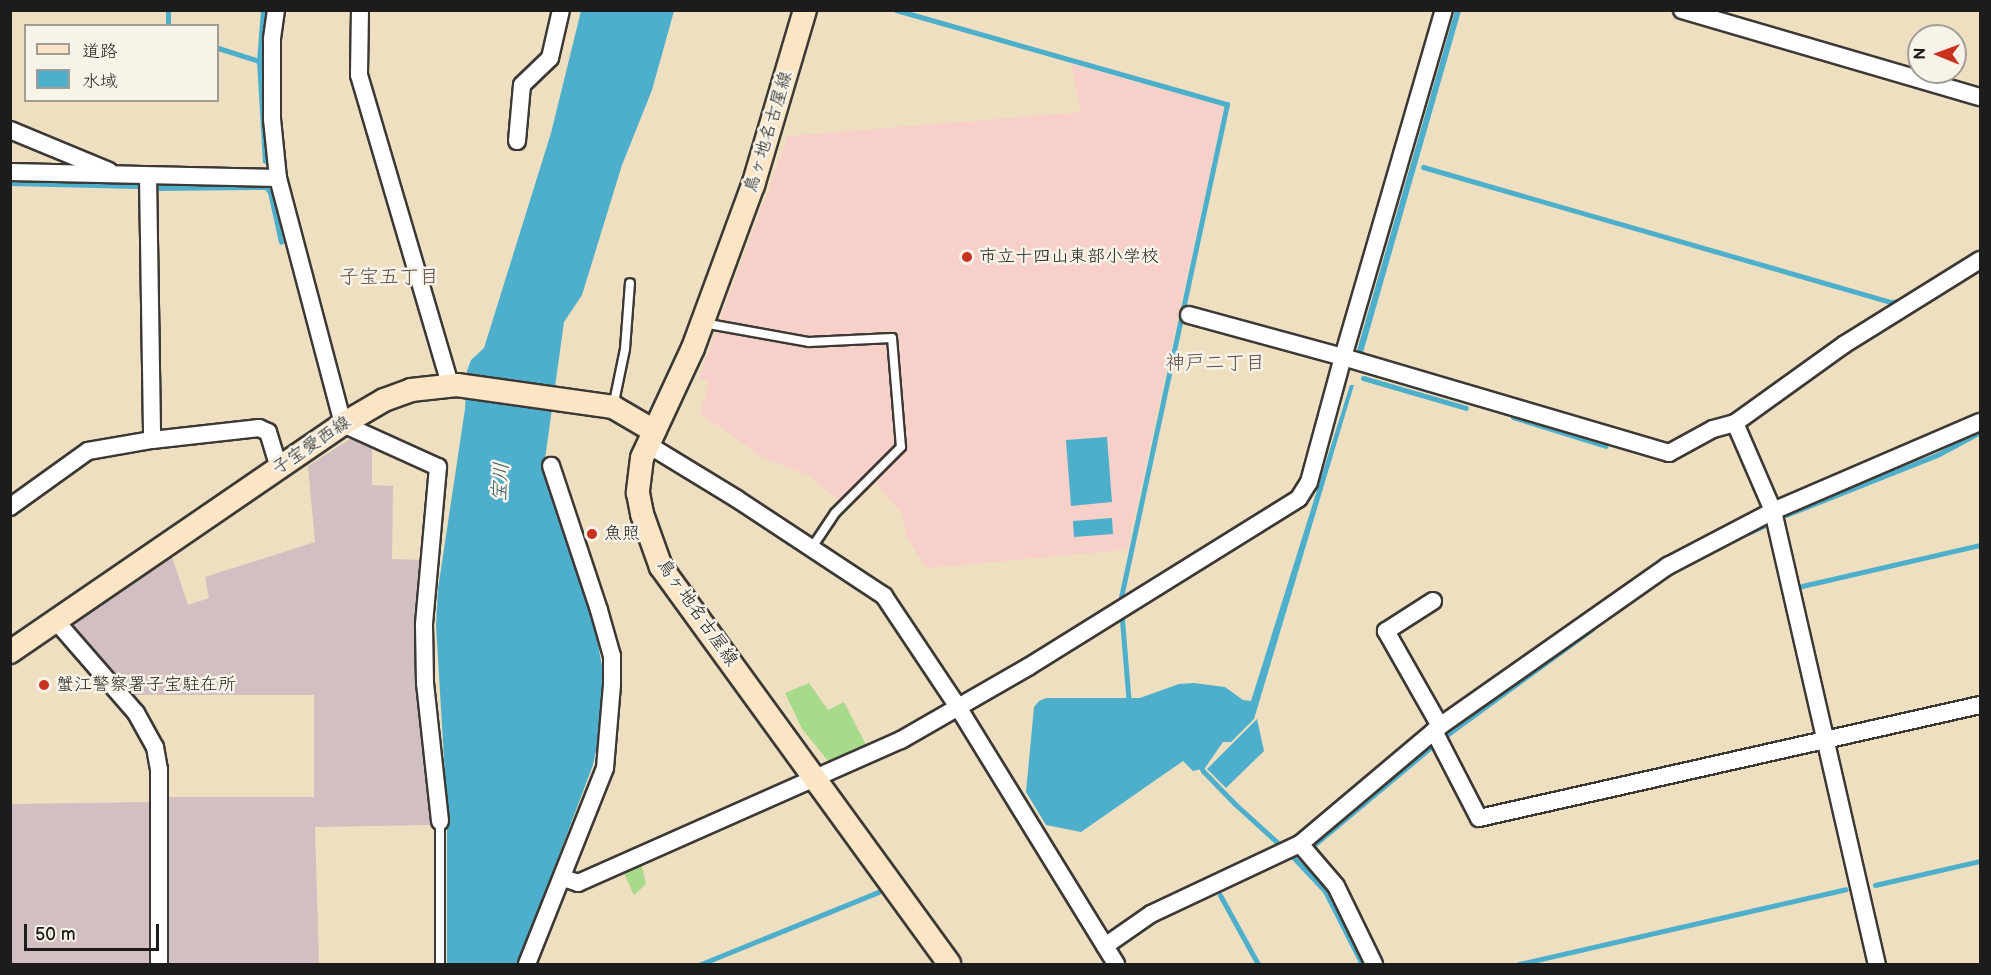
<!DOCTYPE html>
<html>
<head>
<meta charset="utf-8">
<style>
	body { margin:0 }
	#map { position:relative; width:1991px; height:975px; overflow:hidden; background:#eedfc0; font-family:"Balsamiq Sans","Klee One",sans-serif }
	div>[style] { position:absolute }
	.built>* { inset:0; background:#f7d1c9 }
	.industrial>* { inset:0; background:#d2bfc1 }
	.green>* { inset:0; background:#a7da8a }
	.water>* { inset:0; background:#4dafcc }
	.stream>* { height:5px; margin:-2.5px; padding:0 2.5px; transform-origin:2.5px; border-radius:2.5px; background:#4dafcc }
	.roads { filter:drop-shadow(2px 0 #3c3935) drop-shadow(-2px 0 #3c3935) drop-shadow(0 2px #3c3935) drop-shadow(0 -2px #3c3935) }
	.lane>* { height:8px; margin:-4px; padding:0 4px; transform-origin:4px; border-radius:4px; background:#fff }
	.street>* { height:16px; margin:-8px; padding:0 8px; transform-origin:8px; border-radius:8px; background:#fff }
	.secondary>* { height:22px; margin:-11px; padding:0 11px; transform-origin:11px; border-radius:11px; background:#fce5c4 }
	.dots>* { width:16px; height:16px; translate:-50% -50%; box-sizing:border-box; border:3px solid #f7f3e8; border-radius:50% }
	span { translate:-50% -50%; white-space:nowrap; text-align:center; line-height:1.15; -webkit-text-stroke:5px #f7f3e8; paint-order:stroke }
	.street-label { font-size:18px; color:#1c1c1c }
	.poi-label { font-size:18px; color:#1c1c1c }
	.left { translate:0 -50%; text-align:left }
	.neighbourhood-label { font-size:20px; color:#604e4c }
	.water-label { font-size:20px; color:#305762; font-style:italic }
	.frame { position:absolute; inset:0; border:12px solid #1c1c1c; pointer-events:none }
	.legend { position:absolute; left:24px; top:24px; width:195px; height:78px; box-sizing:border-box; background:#f7f3e8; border:2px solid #9f9d96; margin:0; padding:8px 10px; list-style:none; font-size:18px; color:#1c1c1c }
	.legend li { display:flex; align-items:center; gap:12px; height:30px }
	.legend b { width:30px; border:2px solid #9f9d96 }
	.north { position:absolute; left:1907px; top:24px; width:60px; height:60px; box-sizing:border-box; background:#f7f3e8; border:2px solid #9f9d96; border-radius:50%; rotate:271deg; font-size:16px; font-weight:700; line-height:24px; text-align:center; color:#1c1c1c }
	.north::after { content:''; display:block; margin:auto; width:21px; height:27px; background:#c8321e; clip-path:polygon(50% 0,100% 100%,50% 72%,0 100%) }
	.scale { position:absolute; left:24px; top:924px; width:135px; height:27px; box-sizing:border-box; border:3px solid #1c1c1c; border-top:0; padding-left:8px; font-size:18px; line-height:21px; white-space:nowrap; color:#1c1c1c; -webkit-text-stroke:4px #f7f3e8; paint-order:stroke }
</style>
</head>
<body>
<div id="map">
	<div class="built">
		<div style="clip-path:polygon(1071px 64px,1224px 107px,1127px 550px,926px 568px,906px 535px,901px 513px,876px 483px,849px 509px,808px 475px,763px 458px,700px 413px,709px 383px,699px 377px,788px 136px,1081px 112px)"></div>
	</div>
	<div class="industrial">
		<div style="clip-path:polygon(356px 435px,372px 442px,372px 485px,393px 486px,392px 559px,420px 560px,422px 706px,433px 825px,315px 827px,319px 964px,166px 964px,165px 797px,314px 797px,314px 695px,131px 695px,68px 624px,171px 554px,188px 605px,209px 598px,205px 577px,315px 542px,308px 466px)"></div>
		<div style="clip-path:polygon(154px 802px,151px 964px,11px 964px,10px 804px)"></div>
	</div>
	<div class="green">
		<div style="clip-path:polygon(809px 683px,828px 710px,844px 702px,867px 747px,829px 762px,802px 729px,785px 693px)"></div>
		<div style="clip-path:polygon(641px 862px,646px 884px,634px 895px,623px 871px)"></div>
	</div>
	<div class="water">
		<div style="clip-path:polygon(581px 11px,674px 11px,652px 90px,622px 165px,582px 295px,564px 322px,544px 466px,593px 619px,603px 671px,604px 703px,599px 737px,593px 765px,518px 964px,447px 964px,447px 809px,436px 625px,438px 589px,465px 409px,467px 371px,471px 360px,484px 348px,551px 133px)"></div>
		<div style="clip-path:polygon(1455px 11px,1461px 11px,1362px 356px,1356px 354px)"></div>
		<div style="clip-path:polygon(1350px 385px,1354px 385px,1254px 719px,1231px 742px,1223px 742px,1205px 768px,1193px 771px,1183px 761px,1081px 832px,1046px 825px,1026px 792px,1034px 707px,1039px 701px,1046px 698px,1140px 698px,1179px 684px,1194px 683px,1225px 687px,1243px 700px,1251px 701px)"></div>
		<div style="clip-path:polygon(1107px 437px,1112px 502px,1071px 506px,1066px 440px)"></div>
		<div style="clip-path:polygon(1112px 518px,1113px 534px,1074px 537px,1073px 521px)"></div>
		<div style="clip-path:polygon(1257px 719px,1264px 751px,1226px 788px,1207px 769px)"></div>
	</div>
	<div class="stream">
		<div style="left:263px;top:10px;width:51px;rotate:94.5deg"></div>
		<div style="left:259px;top:61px;width:100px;rotate:86.6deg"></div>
		<div style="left:896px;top:10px;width:344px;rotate:15.9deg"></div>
		<div style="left:1227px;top:104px;width:504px;rotate:102.13deg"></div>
		<div style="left:168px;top:26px;width:16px;rotate:-90deg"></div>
		<div style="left:218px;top:48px;width:43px;rotate:17.6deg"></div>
		<div style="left:1423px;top:167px;width:487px;rotate:16.1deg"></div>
		<div style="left:1891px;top:302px;width:8px;rotate:-7deg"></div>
		<div style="left:10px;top:183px;width:128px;rotate:1.3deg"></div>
		<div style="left:152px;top:188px;width:114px;rotate:-0.5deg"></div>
		<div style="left:266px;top:187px;width:6px;rotate:51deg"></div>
		<div style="left:270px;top:192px;width:51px;rotate:77.6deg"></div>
		<div style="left:1363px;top:378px;width:107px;rotate:16.2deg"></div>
		<div style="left:1513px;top:417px;width:97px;rotate:17.3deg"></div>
		<div style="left:1786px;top:515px;width:162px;rotate:-21.7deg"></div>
		<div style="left:1937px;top:455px;width:49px;rotate:-28.1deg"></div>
		<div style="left:1748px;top:533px;width:19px;rotate:-25deg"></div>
		<div style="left:1802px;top:586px;width:183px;rotate:-13deg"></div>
		<div style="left:1122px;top:620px;width:85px;rotate:85.3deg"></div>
		<div style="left:1448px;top:734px;width:178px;rotate:-36.1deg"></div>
		<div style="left:1199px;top:763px;width:9px;rotate:63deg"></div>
		<div style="left:1203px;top:771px;width:46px;rotate:45.9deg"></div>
		<div style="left:1235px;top:804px;width:61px;rotate:42.3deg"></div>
		<div style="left:1315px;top:844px;width:153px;rotate:-39.9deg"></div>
		<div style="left:1294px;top:858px;width:45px;rotate:46.8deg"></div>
		<div style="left:1325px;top:891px;width:82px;rotate:63.1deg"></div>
		<div style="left:1875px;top:885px;width:108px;rotate:-12.9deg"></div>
		<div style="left:1220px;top:895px;width:79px;rotate:61.2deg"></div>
		<div style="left:701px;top:964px;width:191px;rotate:-22.1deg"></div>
		<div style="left:1519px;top:964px;width:335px;rotate:-12.9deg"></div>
	</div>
	<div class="roads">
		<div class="lane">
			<div style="left:703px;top:323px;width:108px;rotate:10.2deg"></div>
			<div style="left:809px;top:342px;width:83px;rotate:-2.8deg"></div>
			<div style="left:892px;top:338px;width:109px;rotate:85.3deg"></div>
			<div style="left:901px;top:447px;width:93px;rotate:135deg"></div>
			<div style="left:835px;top:513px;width:43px;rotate:123.7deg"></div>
			<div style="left:613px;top:407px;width:59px;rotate:-78.3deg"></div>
			<div style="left:625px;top:349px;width:66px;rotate:-85.7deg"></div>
			<div style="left:440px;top:821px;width:143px;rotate:90deg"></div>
		</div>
		<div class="street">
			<div style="left:276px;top:10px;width:30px;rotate:98deg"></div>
			<div style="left:272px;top:40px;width:79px;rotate:90deg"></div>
			<div style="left:272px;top:119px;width:59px;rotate:84.2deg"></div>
			<div style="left:278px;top:178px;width:254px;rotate:75.2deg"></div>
			<div style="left:343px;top:424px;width:104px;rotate:24.4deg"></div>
			<div style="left:438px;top:467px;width:159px;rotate:95.1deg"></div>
			<div style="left:424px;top:625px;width:58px;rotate:89deg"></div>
			<div style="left:425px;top:683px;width:139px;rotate:83.8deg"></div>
			<div style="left:360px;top:10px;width:65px;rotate:90.9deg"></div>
			<div style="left:359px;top:75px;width:323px;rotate:73.6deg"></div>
			<div style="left:1682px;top:10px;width:310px;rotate:16.3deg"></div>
			<div style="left:10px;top:130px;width:107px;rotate:22.5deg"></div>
			<div style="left:517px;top:141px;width:56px;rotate:-84.9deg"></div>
			<div style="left:522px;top:85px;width:39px;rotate:-44deg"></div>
			<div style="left:550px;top:58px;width:49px;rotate:-77.1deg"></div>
			<div style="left:10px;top:172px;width:268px;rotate:1.3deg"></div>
			<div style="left:148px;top:176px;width:264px;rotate:89.1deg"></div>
			<div style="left:1189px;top:315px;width:160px;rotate:15.3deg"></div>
			<div style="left:1343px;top:357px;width:340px;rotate:16.4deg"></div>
			<div style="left:1669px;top:453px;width:50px;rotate:-28.6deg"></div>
			<div style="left:1713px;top:429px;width:23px;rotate:-15deg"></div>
			<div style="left:1735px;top:423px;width:135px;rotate:-35.7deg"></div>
			<div style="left:1845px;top:344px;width:159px;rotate:-31.9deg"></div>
			<div style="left:1735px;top:423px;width:96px;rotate:66.6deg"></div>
			<div style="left:1773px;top:511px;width:465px;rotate:77.1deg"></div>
			<div style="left:647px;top:444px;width:105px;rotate:31.4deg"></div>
			<div style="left:737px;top:499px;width:176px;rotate:33.4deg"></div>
			<div style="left:884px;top:596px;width:133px;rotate:56.3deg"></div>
			<div style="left:958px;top:707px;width:302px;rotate:58.4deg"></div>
			<div style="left:10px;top:507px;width:96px;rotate:-35.7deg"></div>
			<div style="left:88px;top:451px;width:65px;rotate:-9.8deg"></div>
			<div style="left:152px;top:440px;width:108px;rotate:-6.4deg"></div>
			<div style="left:259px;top:428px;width:10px;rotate:24deg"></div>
			<div style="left:268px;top:432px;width:38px;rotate:73deg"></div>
			<div style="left:1433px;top:601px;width:56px;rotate:147.4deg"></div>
			<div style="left:1386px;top:631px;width:109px;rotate:60.4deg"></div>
			<div style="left:56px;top:621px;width:122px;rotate:49deg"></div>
			<div style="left:136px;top:713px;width:39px;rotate:61deg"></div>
			<div style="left:155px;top:747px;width:23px;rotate:80deg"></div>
			<div style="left:159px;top:770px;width:194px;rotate:90deg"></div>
			<div style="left:1434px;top:731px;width:98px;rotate:62.7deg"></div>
			<div style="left:1479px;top:818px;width:514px;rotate:-12.71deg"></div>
			<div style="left:1300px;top:844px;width:55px;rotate:49.4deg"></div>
			<div style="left:1336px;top:886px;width:87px;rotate:64deg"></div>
			<div style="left:563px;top:878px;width:16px;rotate:18deg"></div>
			<div style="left:578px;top:883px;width:353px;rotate:-23.9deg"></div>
			<div style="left:901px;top:740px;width:146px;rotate:-29.9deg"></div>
			<div style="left:1028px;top:667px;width:319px;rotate:-31.9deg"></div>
			<div style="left:1299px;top:498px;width:19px;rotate:-58deg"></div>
			<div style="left:1309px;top:482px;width:130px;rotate:-74.8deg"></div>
			<div style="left:1343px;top:357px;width:361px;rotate:-73.8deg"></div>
			<div style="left:1105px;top:946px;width:56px;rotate:-34.8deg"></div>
			<div style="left:1151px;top:914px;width:165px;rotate:-25.2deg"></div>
			<div style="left:1300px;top:844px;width:183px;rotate:-40.1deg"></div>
			<div style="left:1440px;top:726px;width:279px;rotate:-35.1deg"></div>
			<div style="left:1668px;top:566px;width:119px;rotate:-27.6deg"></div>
			<div style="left:1773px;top:511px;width:225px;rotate:-23.3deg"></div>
			<div style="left:527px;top:964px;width:211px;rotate:-68.3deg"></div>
			<div style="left:605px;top:768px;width:84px;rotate:-85.2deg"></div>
			<div style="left:612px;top:684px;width:28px;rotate:-90deg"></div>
			<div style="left:612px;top:656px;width:48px;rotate:-105.8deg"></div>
			<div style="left:599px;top:610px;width:152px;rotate:-108.4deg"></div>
		</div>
		<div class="secondary">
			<div style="left:805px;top:10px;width:183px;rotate:106.5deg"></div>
			<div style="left:753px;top:185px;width:174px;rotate:110.2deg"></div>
			<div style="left:693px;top:348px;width:121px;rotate:114.9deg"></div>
			<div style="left:642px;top:458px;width:35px;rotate:97deg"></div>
			<div style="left:638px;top:493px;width:21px;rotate:79deg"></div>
			<div style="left:642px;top:514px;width:56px;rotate:70.3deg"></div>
			<div style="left:661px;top:567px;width:490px;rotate:54deg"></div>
			<div style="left:10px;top:652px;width:404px;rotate:-34.4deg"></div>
			<div style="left:343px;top:424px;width:48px;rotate:-30.3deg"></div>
			<div style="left:384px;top:400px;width:29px;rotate:-20deg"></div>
			<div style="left:411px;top:390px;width:46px;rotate:-6.2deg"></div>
			<div style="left:457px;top:385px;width:158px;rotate:8deg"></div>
			<div style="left:613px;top:407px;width:48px;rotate:30.3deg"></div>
		</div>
	</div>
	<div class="dots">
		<div style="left:967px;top:257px;background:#c8321e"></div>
		<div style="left:592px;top:534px;background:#c8321e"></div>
		<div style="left:44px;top:685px;background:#c8321e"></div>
	</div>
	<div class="street-label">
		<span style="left:769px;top:132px;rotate:-73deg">鳥ヶ地名古屋線</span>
		<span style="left:312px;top:446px;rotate:-34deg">子宝愛西線</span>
		<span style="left:697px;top:613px;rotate:55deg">鳥ヶ地名古屋線</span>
	</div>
	<div class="poi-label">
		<span class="left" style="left:979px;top:257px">市立十四山東部小学校</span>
		<span class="left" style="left:604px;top:534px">魚照</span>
		<span class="left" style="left:56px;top:685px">蟹江警察署子宝駐在所</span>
	</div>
	<div class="neighbourhood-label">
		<span style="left:389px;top:277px">子宝五丁目</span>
		<span style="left:1215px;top:363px">神戸二丁目</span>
	</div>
	<div class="water-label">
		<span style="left:501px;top:482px;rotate:-86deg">宝川</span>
	</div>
	<div class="frame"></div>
	<ul class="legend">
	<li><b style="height:8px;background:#fce5c4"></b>道路</li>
	<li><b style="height:16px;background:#4dafcc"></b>水域</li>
	</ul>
	<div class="north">N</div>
	<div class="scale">50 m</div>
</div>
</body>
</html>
